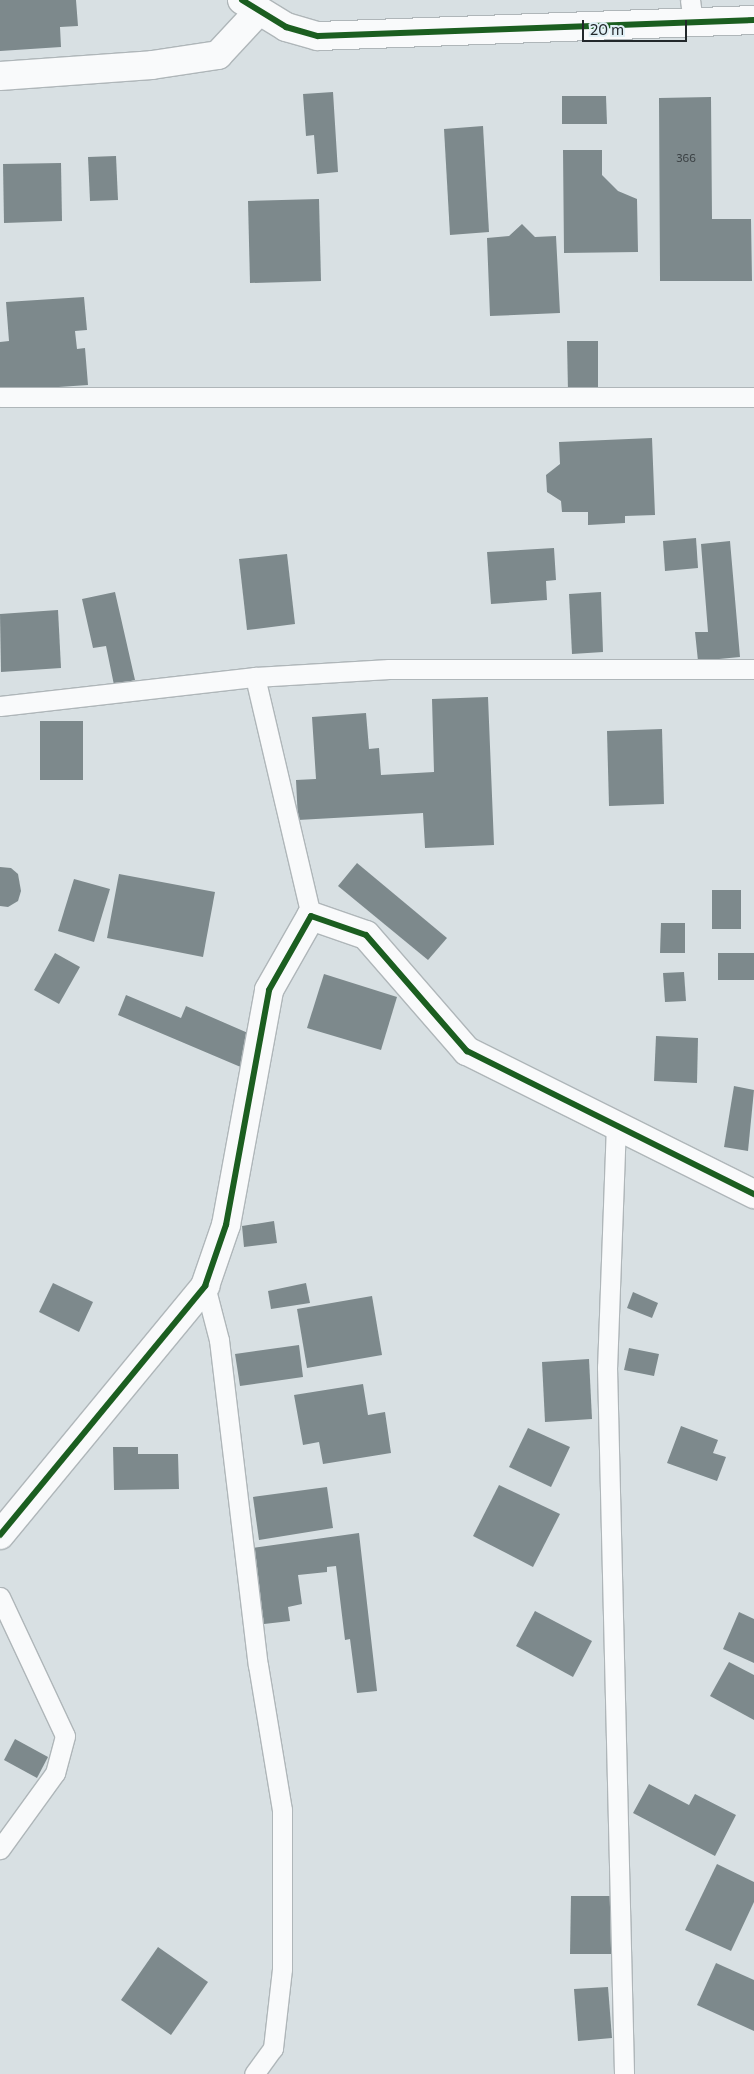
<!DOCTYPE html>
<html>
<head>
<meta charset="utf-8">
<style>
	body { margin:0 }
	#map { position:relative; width:754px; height:2074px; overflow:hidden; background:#d8e0e3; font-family:Commissioner,sans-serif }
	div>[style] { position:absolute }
	.building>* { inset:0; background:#7d898c }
	.roads { filter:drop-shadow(1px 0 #afb6b9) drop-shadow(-1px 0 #afb6b9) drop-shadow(0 1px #afb6b9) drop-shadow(0 -1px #afb6b9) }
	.service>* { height:19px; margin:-9.5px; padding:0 9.5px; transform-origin:9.5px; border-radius:9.5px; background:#f9fafb }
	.minor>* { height:28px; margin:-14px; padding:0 14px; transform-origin:14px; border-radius:14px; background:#f9fafb }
	.cycleway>* { height:6px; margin:-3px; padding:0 3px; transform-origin:3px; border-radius:3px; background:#1b5e20 }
	span { translate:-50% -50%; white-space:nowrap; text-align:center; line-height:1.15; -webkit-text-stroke:5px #e0f0f6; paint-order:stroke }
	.number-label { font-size:11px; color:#3a4043 }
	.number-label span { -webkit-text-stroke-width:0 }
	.scale { position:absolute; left:582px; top:20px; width:105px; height:22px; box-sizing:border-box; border:2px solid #23282b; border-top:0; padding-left:6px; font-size:15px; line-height:18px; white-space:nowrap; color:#23282b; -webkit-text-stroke:4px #e0f0f6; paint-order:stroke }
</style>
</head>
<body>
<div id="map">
	<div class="building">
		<div style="clip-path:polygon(0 0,76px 0,78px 26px,60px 27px,61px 47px,0 51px)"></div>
		<div style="clip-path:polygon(333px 92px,338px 172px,317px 174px,314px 135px,306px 136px,303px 94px)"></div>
		<div style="clip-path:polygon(562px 96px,606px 96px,607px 124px,562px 124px)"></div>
		<div style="clip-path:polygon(711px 97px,712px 219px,751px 219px,752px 281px,660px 281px,659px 98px)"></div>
		<div style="clip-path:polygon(483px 126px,489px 232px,450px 235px,444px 129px)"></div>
		<div style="clip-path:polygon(563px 150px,602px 150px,602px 175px,618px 191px,637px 199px,638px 252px,564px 253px)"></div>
		<div style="clip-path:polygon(116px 156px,118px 200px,90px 201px,88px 157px)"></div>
		<div style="clip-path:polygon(61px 163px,62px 221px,4px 223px,3px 164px)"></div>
		<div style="clip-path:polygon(319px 199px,321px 281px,250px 283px,248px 201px)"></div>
		<div style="clip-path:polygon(522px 224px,535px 237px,556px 236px,560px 313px,490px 316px,487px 238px,509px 236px)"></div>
		<div style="clip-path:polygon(84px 297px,87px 330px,75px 331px,77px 349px,85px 348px,88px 385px,0 391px,0 342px,9px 341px,6px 302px)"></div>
		<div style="clip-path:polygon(567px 341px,598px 341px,598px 392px,568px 392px)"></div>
		<div style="clip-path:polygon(652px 438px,655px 515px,625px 516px,625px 523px,588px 525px,588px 512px,562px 512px,561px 501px,547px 492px,546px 475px,560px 464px,559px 442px)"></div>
		<div style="clip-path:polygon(696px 538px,698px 568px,665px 571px,663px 541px)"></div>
		<div style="clip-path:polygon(730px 541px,740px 657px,698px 661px,695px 632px,708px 632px,701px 544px)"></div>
		<div style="clip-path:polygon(554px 548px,556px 580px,546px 581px,547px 600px,491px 604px,487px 552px)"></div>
		<div style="clip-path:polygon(287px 554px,295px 624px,247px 630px,239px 559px)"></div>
		<div style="clip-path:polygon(115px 592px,135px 680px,114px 685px,106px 646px,93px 648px,82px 599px)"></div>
		<div style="clip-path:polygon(601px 592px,603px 652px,572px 654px,569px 594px)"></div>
		<div style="clip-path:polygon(58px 610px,61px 668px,1px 672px,0 614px)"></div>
		<div style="clip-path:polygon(488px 697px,494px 845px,425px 848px,423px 813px,298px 820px,296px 780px,316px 779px,312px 717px,366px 713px,369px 749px,379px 748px,381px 775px,434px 772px,432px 699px)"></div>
		<div style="clip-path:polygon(40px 721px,83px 721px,83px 780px,40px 780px)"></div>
		<div style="clip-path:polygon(662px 729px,664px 804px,609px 806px,607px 731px)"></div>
		<div style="clip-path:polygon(357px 863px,447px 938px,428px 960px,338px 886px)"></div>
		<div style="clip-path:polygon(0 867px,11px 868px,18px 874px,21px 891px,18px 901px,8px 907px,0 906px)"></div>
		<div style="clip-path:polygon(119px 874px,215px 892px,203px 957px,107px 938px)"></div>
		<div style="clip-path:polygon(74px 879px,110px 889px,94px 942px,58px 931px)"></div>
		<div style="clip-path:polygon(712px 890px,741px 890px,741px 929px,712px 929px)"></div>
		<div style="clip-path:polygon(661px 923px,685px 923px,685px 953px,660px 953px)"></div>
		<div style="clip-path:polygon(55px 953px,80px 967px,59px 1004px,34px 990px)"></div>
		<div style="clip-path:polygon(718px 953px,754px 953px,754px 980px,718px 980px)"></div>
		<div style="clip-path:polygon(684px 972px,686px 1001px,665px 1002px,663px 973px)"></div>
		<div style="clip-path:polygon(324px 974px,397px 997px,381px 1050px,307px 1028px)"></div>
		<div style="clip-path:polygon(126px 995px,181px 1018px,186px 1006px,257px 1037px,243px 1068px,118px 1015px)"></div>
		<div style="clip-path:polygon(656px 1036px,698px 1038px,697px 1083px,654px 1081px)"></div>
		<div style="clip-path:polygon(734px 1086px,754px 1090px,748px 1151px,724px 1147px)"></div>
		<div style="clip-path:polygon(274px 1221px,277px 1243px,244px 1247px,242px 1226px)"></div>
		<div style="clip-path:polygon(53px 1283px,93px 1302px,79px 1332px,39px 1312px)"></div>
		<div style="clip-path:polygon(306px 1283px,310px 1303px,271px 1309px,268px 1291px)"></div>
		<div style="clip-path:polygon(633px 1292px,658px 1303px,652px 1318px,627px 1308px)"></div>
		<div style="clip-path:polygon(372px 1296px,382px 1355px,307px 1368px,297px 1309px)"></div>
		<div style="clip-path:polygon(299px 1345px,303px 1377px,240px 1386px,235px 1354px)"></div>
		<div style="clip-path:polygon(629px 1348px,659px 1354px,654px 1376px,624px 1370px)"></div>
		<div style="clip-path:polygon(589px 1359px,592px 1419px,545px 1422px,542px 1362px)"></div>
		<div style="clip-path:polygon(363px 1384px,368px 1415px,385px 1412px,391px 1453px,323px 1464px,319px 1442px,303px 1445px,294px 1395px)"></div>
		<div style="clip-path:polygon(681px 1426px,718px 1440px,713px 1453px,726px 1457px,717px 1481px,667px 1463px)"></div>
		<div style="clip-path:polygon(528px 1428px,570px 1447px,551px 1487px,509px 1467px)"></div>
		<div style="clip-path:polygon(113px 1447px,138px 1447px,138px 1454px,178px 1454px,179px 1489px,114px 1490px)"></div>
		<div style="clip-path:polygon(499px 1485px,560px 1514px,533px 1567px,473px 1536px)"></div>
		<div style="clip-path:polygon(327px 1487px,333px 1528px,259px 1540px,253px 1497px)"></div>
		<div style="clip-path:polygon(359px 1533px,377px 1691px,357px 1693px,350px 1639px,345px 1640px,336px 1566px,327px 1567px,327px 1572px,298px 1575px,302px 1604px,288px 1607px,290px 1621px,264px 1624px,253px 1548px)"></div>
		<div style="clip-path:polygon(535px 1611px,592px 1641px,573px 1677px,516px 1646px)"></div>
		<div style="clip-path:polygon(739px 1612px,754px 1619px,754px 1663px,723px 1649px)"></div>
		<div style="clip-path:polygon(729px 1662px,754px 1675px,754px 1720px,710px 1696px)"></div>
		<div style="clip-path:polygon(15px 1739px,48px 1757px,37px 1778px,4px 1760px)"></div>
		<div style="clip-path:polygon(649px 1784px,689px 1805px,695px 1794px,736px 1815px,715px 1856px,633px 1813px)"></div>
		<div style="clip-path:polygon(717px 1864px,754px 1882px,754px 1902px,731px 1951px,685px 1930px)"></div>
		<div style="clip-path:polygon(571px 1896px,612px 1896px,612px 1954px,570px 1954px)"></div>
		<div style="clip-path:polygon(158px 1947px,208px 1982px,171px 2035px,121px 2000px)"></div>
		<div style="clip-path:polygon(716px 1963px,754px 1980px,754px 2031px,697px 2005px)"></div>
		<div style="clip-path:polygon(608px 1987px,612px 2038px,578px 2041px,574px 1989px)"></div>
	</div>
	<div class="roads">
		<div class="service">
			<div style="left:690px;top:0;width:21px;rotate:82deg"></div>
			<div style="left:0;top:397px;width:754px"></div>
			<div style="left:255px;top:677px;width:245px;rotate:76.8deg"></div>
			<div style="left:0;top:706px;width:257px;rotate:-6.5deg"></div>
			<div style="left:255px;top:677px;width:134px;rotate:-3.4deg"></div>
			<div style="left:389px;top:669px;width:365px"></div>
			<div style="left:616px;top:1124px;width:243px;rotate:92.1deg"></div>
			<div style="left:607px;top:1367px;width:707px;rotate:88.62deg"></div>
			<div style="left:205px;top:1286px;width:56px;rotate:75.5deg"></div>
			<div style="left:219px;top:1340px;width:327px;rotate:83.2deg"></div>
			<div style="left:258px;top:1665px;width:147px;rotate:80.6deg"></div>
			<div style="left:282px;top:1810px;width:159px;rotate:90deg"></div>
			<div style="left:282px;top:1969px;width:80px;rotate:96.5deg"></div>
			<div style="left:273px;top:2048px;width:32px;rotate:126deg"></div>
			<div style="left:0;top:1597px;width:153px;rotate:64.9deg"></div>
			<div style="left:65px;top:1736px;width:38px;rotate:105deg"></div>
			<div style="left:55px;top:1773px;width:94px;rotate:125.9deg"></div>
		</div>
		<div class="minor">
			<div style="left:242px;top:0;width:52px;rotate:31.5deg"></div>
			<div style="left:286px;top:27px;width:33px;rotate:16deg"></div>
			<div style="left:318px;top:36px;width:436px;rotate:-2.1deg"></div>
			<div style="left:0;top:76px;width:152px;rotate:-4.1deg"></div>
			<div style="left:152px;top:65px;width:67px;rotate:-8.6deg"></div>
			<div style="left:218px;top:55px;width:59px;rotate:-47.1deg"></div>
			<div style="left:0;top:1535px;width:323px;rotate:-50.5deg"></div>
			<div style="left:205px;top:1286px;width:65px;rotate:-71deg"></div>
			<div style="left:226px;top:1225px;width:239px;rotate:-79.6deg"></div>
			<div style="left:269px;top:990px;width:85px;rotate:-60.4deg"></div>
			<div style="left:311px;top:916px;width:58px;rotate:19.1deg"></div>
			<div style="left:366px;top:935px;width:154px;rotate:49deg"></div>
			<div style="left:467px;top:1051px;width:321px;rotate:26.5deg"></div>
		</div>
	</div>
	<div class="cycleway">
		<div style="left:242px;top:0;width:52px;rotate:31.5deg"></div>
		<div style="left:286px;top:27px;width:33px;rotate:16deg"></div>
		<div style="left:318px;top:36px;width:436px;rotate:-2.1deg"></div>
		<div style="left:0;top:1535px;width:323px;rotate:-50.5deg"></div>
		<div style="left:205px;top:1286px;width:65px;rotate:-71deg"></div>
		<div style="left:226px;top:1225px;width:239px;rotate:-79.6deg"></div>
		<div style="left:269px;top:990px;width:85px;rotate:-60.4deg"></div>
		<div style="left:311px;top:916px;width:58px;rotate:19.1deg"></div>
		<div style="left:366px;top:935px;width:154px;rotate:49deg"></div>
		<div style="left:467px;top:1051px;width:321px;rotate:26.5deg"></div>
	</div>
	<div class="number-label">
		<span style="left:686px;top:158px">366</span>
	</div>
	<div class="scale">20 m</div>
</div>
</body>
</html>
